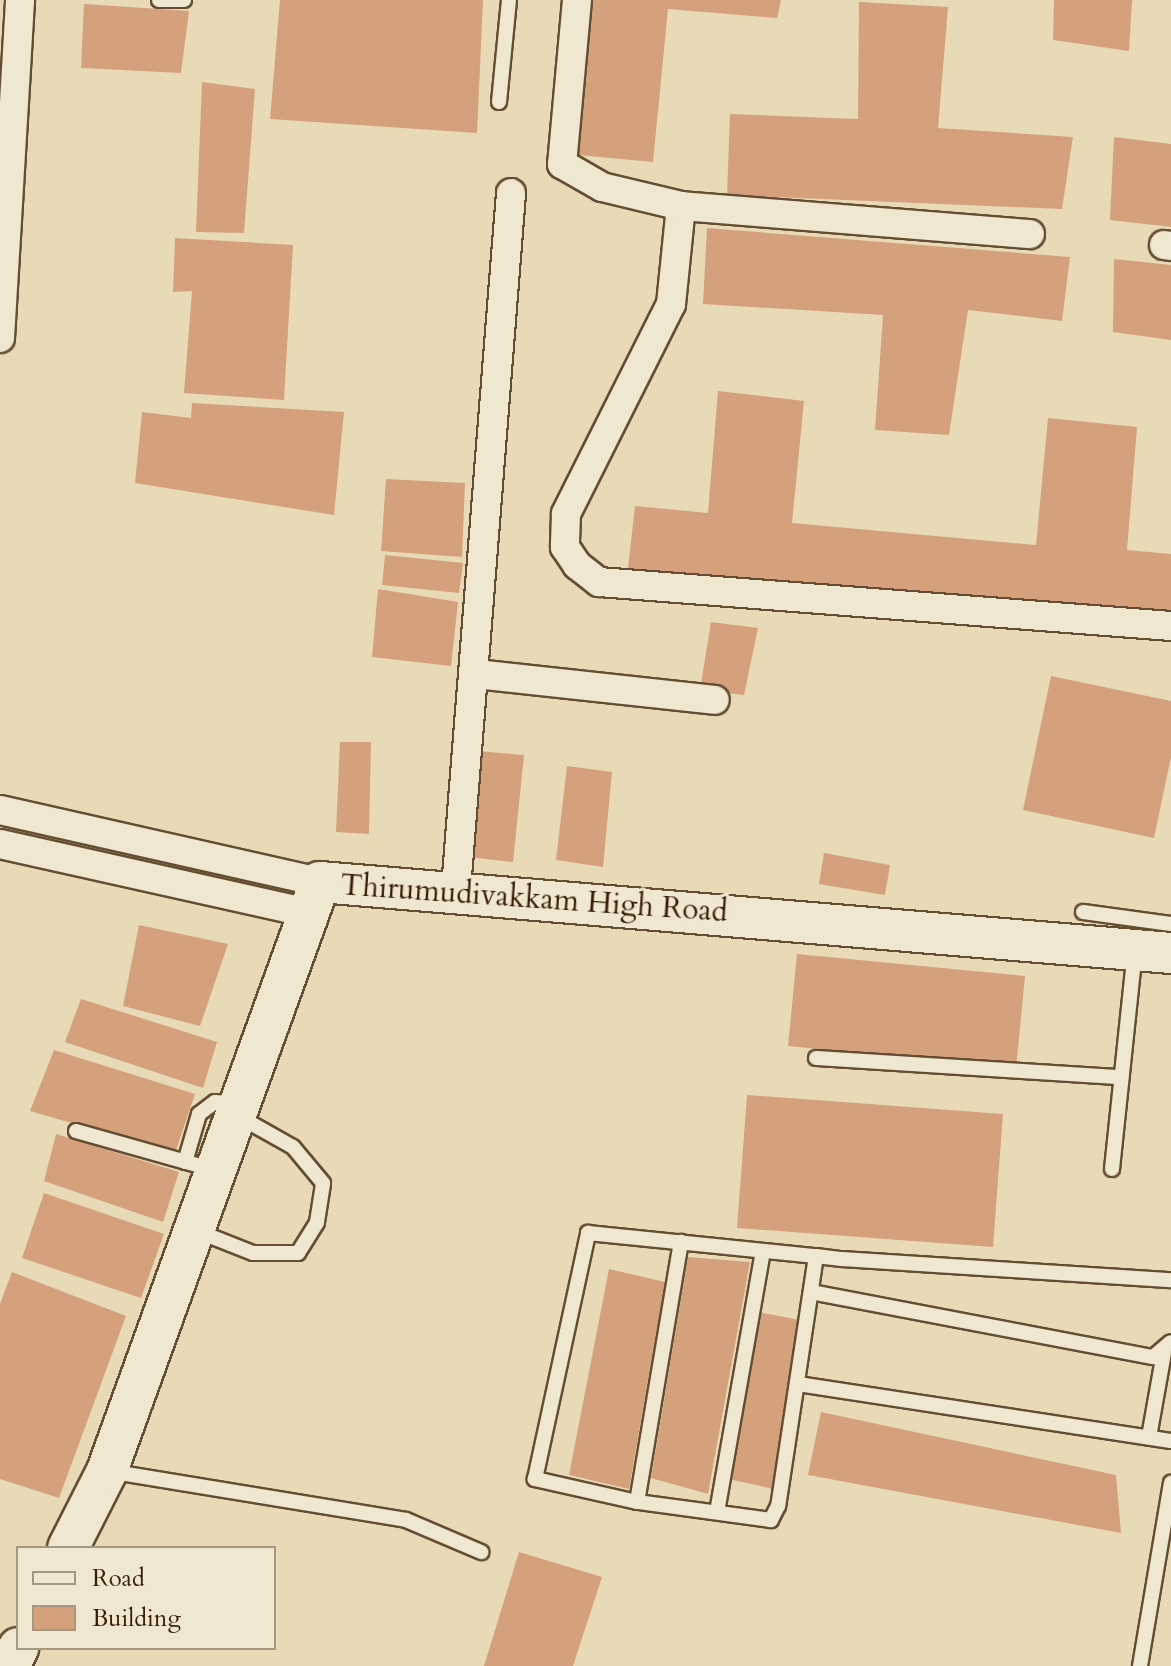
<!DOCTYPE html>
<html>
<head>
<meta charset="utf-8">
<style>
	body { margin:0 }
	#map { position:relative; width:1171px; height:1666px; overflow:hidden; background:#e8dab7; font-family:Cardo,serif }
	div>[style] { position:absolute }
	.building>* { inset:0; background:#d4a17c }
	.roads { filter:drop-shadow(2px 0 #644d32) drop-shadow(-2px 0 #644d32) drop-shadow(0 2px #644d32) drop-shadow(0 -2px #644d32) }
	.lane>* { height:14px; margin:-7px; padding:0 7px; transform-origin:7px; border-radius:7px; background:#f0e7d0 }
	.street>* { height:28px; margin:-14px; padding:0 14px; transform-origin:14px; border-radius:14px; background:#f0e7d0 }
	.secondary>* { height:40px; margin:-20px; padding:0 20px; transform-origin:20px; border-radius:20px; background:#f0e7d0 }
	span { translate:-50% -50%; white-space:nowrap; text-align:center; line-height:1.15; -webkit-text-stroke:6px #f0e7d0; paint-order:stroke }
	.street-label { font-size:30px; color:#381e06 }
	.legend { position:absolute; left:16px; top:1546px; width:260px; height:104px; box-sizing:border-box; background:#f0e7d0; border:2px solid #a6977f; margin:0; padding:10px 14px; list-style:none; font-size:24px; color:#381e06 }
	.legend li { display:flex; align-items:center; gap:16px; height:40px }
	.legend b { width:40px; border:2px solid #a6977f }
</style>
</head>
<body>
<div id="map">
	<div class="building">
		<div style="clip-path:polygon(280px 0,483px 0,477px 133px,270px 119px)"></div>
		<div style="clip-path:polygon(593px 0,781px 0,777px 18px,668px 9px,653px 162px,578px 155px)"></div>
		<div style="clip-path:polygon(1054px 0,1132px 0,1129px 51px,1053px 40px)"></div>
		<div style="clip-path:polygon(859px 2px,948px 7px,938px 128px,1073px 137px,1062px 209px,727px 195px,730px 114px,858px 119px)"></div>
		<div style="clip-path:polygon(84px 4px,189px 11px,181px 73px,81px 68px)"></div>
		<div style="clip-path:polygon(202px 82px,255px 89px,244px 233px,196px 232px)"></div>
		<div style="clip-path:polygon(1114px 137px,1171px 144px,1171px 227px,1110px 220px)"></div>
		<div style="clip-path:polygon(707px 228px,1070px 257px,1062px 321px,968px 310px,949px 435px,875px 430px,883px 315px,703px 304px)"></div>
		<div style="clip-path:polygon(175px 238px,293px 245px,284px 400px,184px 393px,192px 291px,173px 292px)"></div>
		<div style="clip-path:polygon(1114px 259px,1171px 265px,1171px 340px,1113px 332px)"></div>
		<div style="clip-path:polygon(718px 391px,804px 401px,792px 523px,1036px 545px,1048px 418px,1137px 427px,1127px 550px,1171px 554px,1171px 624px,627px 577px,635px 506px,708px 513px)"></div>
		<div style="clip-path:polygon(192px 403px,344px 412px,334px 515px,135px 483px,142px 412px,191px 418px)"></div>
		<div style="clip-path:polygon(386px 479px,465px 483px,462px 557px,381px 551px)"></div>
		<div style="clip-path:polygon(385px 555px,463px 563px,459px 593px,382px 585px)"></div>
		<div style="clip-path:polygon(378px 589px,458px 602px,451px 666px,372px 657px)"></div>
		<div style="clip-path:polygon(711px 622px,758px 628px,744px 695px,700px 690px)"></div>
		<div style="clip-path:polygon(1051px 676px,1171px 701px,1171px 757px,1154px 838px,1023px 810px)"></div>
		<div style="clip-path:polygon(340px 742px,371px 742px,369px 834px,336px 832px)"></div>
		<div style="clip-path:polygon(477px 751px,524px 755px,513px 862px,468px 857px)"></div>
		<div style="clip-path:polygon(567px 766px,612px 772px,603px 867px,556px 860px)"></div>
		<div style="clip-path:polygon(824px 853px,890px 865px,885px 895px,819px 884px)"></div>
		<div style="clip-path:polygon(139px 925px,228px 944px,200px 1026px,123px 1006px)"></div>
		<div style="clip-path:polygon(797px 954px,1025px 976px,1016px 1068px,788px 1046px)"></div>
		<div style="clip-path:polygon(81px 999px,217px 1042px,203px 1088px,65px 1042px)"></div>
		<div style="clip-path:polygon(54px 1050px,195px 1094px,175px 1153px,30px 1111px)"></div>
		<div style="clip-path:polygon(747px 1095px,1003px 1114px,993px 1247px,737px 1228px)"></div>
		<div style="clip-path:polygon(56px 1134px,179px 1172px,163px 1222px,44px 1181px)"></div>
		<div style="clip-path:polygon(44px 1193px,164px 1234px,141px 1298px,22px 1258px)"></div>
		<div style="clip-path:polygon(688px 1257px,750px 1262px,708px 1494px,651px 1478px)"></div>
		<div style="clip-path:polygon(609px 1269px,665px 1282px,629px 1489px,569px 1475px)"></div>
		<div style="clip-path:polygon(12px 1272px,126px 1316px,59px 1498px,0 1479px,0 1304px)"></div>
		<div style="clip-path:polygon(758px 1312px,805px 1321px,774px 1489px,728px 1479px)"></div>
		<div style="clip-path:polygon(821px 1412px,1116px 1475px,1121px 1533px,808px 1475px)"></div>
		<div style="clip-path:polygon(519px 1552px,602px 1577px,573px 1666px,484px 1666px)"></div>
	</div>
	<div class="roads">
		<div class="lane">
			<div style="left:159px;top:0;width:25px"></div>
			<div style="left:499px;top:102px;width:102px;rotate:-84.4deg"></div>
			<div style="left:1083px;top:912px;width:89px;rotate:7.8deg"></div>
			<div style="left:816px;top:1058px;width:306px;rotate:3.6deg"></div>
			<div style="left:76px;top:1131px;width:144px;rotate:15.7deg"></div>
			<div style="left:185px;top:1162px;width:50px;rotate:-73.7deg"></div>
			<div style="left:199px;top:1114px;width:20px;rotate:-37deg"></div>
			<div style="left:215px;top:1102px;width:23px;rotate:5deg"></div>
			<div style="left:1112px;top:1169px;width:219px;rotate:-84deg"></div>
			<div style="left:197px;top:1231px;width:60px;rotate:21.4deg"></div>
			<div style="left:253px;top:1253px;width:45px"></div>
			<div style="left:298px;top:1253px;width:36px;rotate:-58deg"></div>
			<div style="left:317px;top:1222px;width:39px;rotate:-81deg"></div>
			<div style="left:323px;top:1183px;width:47px;rotate:-129.8deg"></div>
			<div style="left:293px;top:1147px;width:63px;rotate:-150.6deg"></div>
			<div style="left:816px;top:1256px;width:253px;rotate:98.6deg"></div>
			<div style="left:778px;top:1506px;width:16px;rotate:117deg"></div>
			<div style="left:771px;top:1520px;width:135px;rotate:-172.3deg"></div>
			<div style="left:637px;top:1502px;width:105px;rotate:-167.3deg"></div>
			<div style="left:535px;top:1479px;width:252px;rotate:-77.8deg"></div>
			<div style="left:588px;top:1233px;width:229px;rotate:5.8deg"></div>
			<div style="left:816px;top:1256px;width:26px;rotate:7deg"></div>
			<div style="left:842px;top:1259px;width:330px;rotate:3.7deg"></div>
			<div style="left:811px;top:1292px;width:348px;rotate:10.8deg"></div>
			<div style="left:1153px;top:1357px;width:23px;rotate:-40deg"></div>
			<div style="left:798px;top:1384px;width:377px;rotate:8.7deg"></div>
			<div style="left:1149px;top:1437px;width:85px;rotate:-79.9deg"></div>
			<div style="left:108px;top:1471px;width:302px;rotate:9.3deg"></div>
			<div style="left:406px;top:1520px;width:82px;rotate:23.1deg"></div>
			<div style="left:637px;top:1502px;width:264px;rotate:-80.4deg"></div>
			<div style="left:717px;top:1512px;width:265px;rotate:-80deg"></div>
			<div style="left:1140px;top:1666px;width:186px;rotate:-80.4deg"></div>
		</div>
		<div class="street">
			<div style="left:577px;top:0;width:165px;rotate:95.2deg"></div>
			<div style="left:562px;top:164px;width:46px;rotate:29.9deg"></div>
			<div style="left:602px;top:187px;width:81px;rotate:13.5deg"></div>
			<div style="left:681px;top:206px;width:99px;rotate:95.8deg"></div>
			<div style="left:671px;top:304px;width:235px;rotate:116.6deg"></div>
			<div style="left:566px;top:514px;width:33px;rotate:92deg"></div>
			<div style="left:565px;top:547px;width:22px;rotate:56deg"></div>
			<div style="left:577px;top:565px;width:28px;rotate:38deg"></div>
			<div style="left:599px;top:582px;width:574px;rotate:4.4deg"></div>
			<div style="left:681px;top:206px;width:350px;rotate:4.6deg"></div>
			<div style="left:1164px;top:245px;width:7px;rotate:8deg"></div>
			<div style="left:0;top:338px;width:339px;rotate:-86.6deg"></div>
			<div style="left:476px;top:674px;width:240px;rotate:6.2deg"></div>
			<div style="left:0;top:810px;width:328px;rotate:12.7deg"></div>
			<div style="left:0;top:844px;width:317px;rotate:12.6deg"></div>
			<div style="left:456px;top:889px;width:698px;rotate:-85.48deg"></div>
		</div>
		<div class="secondary">
			<div style="left:68px;top:1548px;width:86px;rotate:-63.1deg"></div>
			<div style="left:107px;top:1471px;width:626px;rotate:-70.12deg"></div>
			<div style="left:320px;top:882px;width:854px;rotate:4.77deg"></div>
			<div style="left:9px;top:1666px;width:20px;rotate:-63deg"></div>
		</div>
	</div>
	<div class="street-label">
		<span style="left:534px;top:899px;rotate:4deg">Thirumudivakkam High Road</span>
	</div>
	<ul class="legend">
	<li><b style="height:10px;background:#f0e7d0"></b>Road</li>
	<li><b style="height:22px;background:#d4a17c"></b>Building</li>
	</ul>
</div>
</body>
</html>
